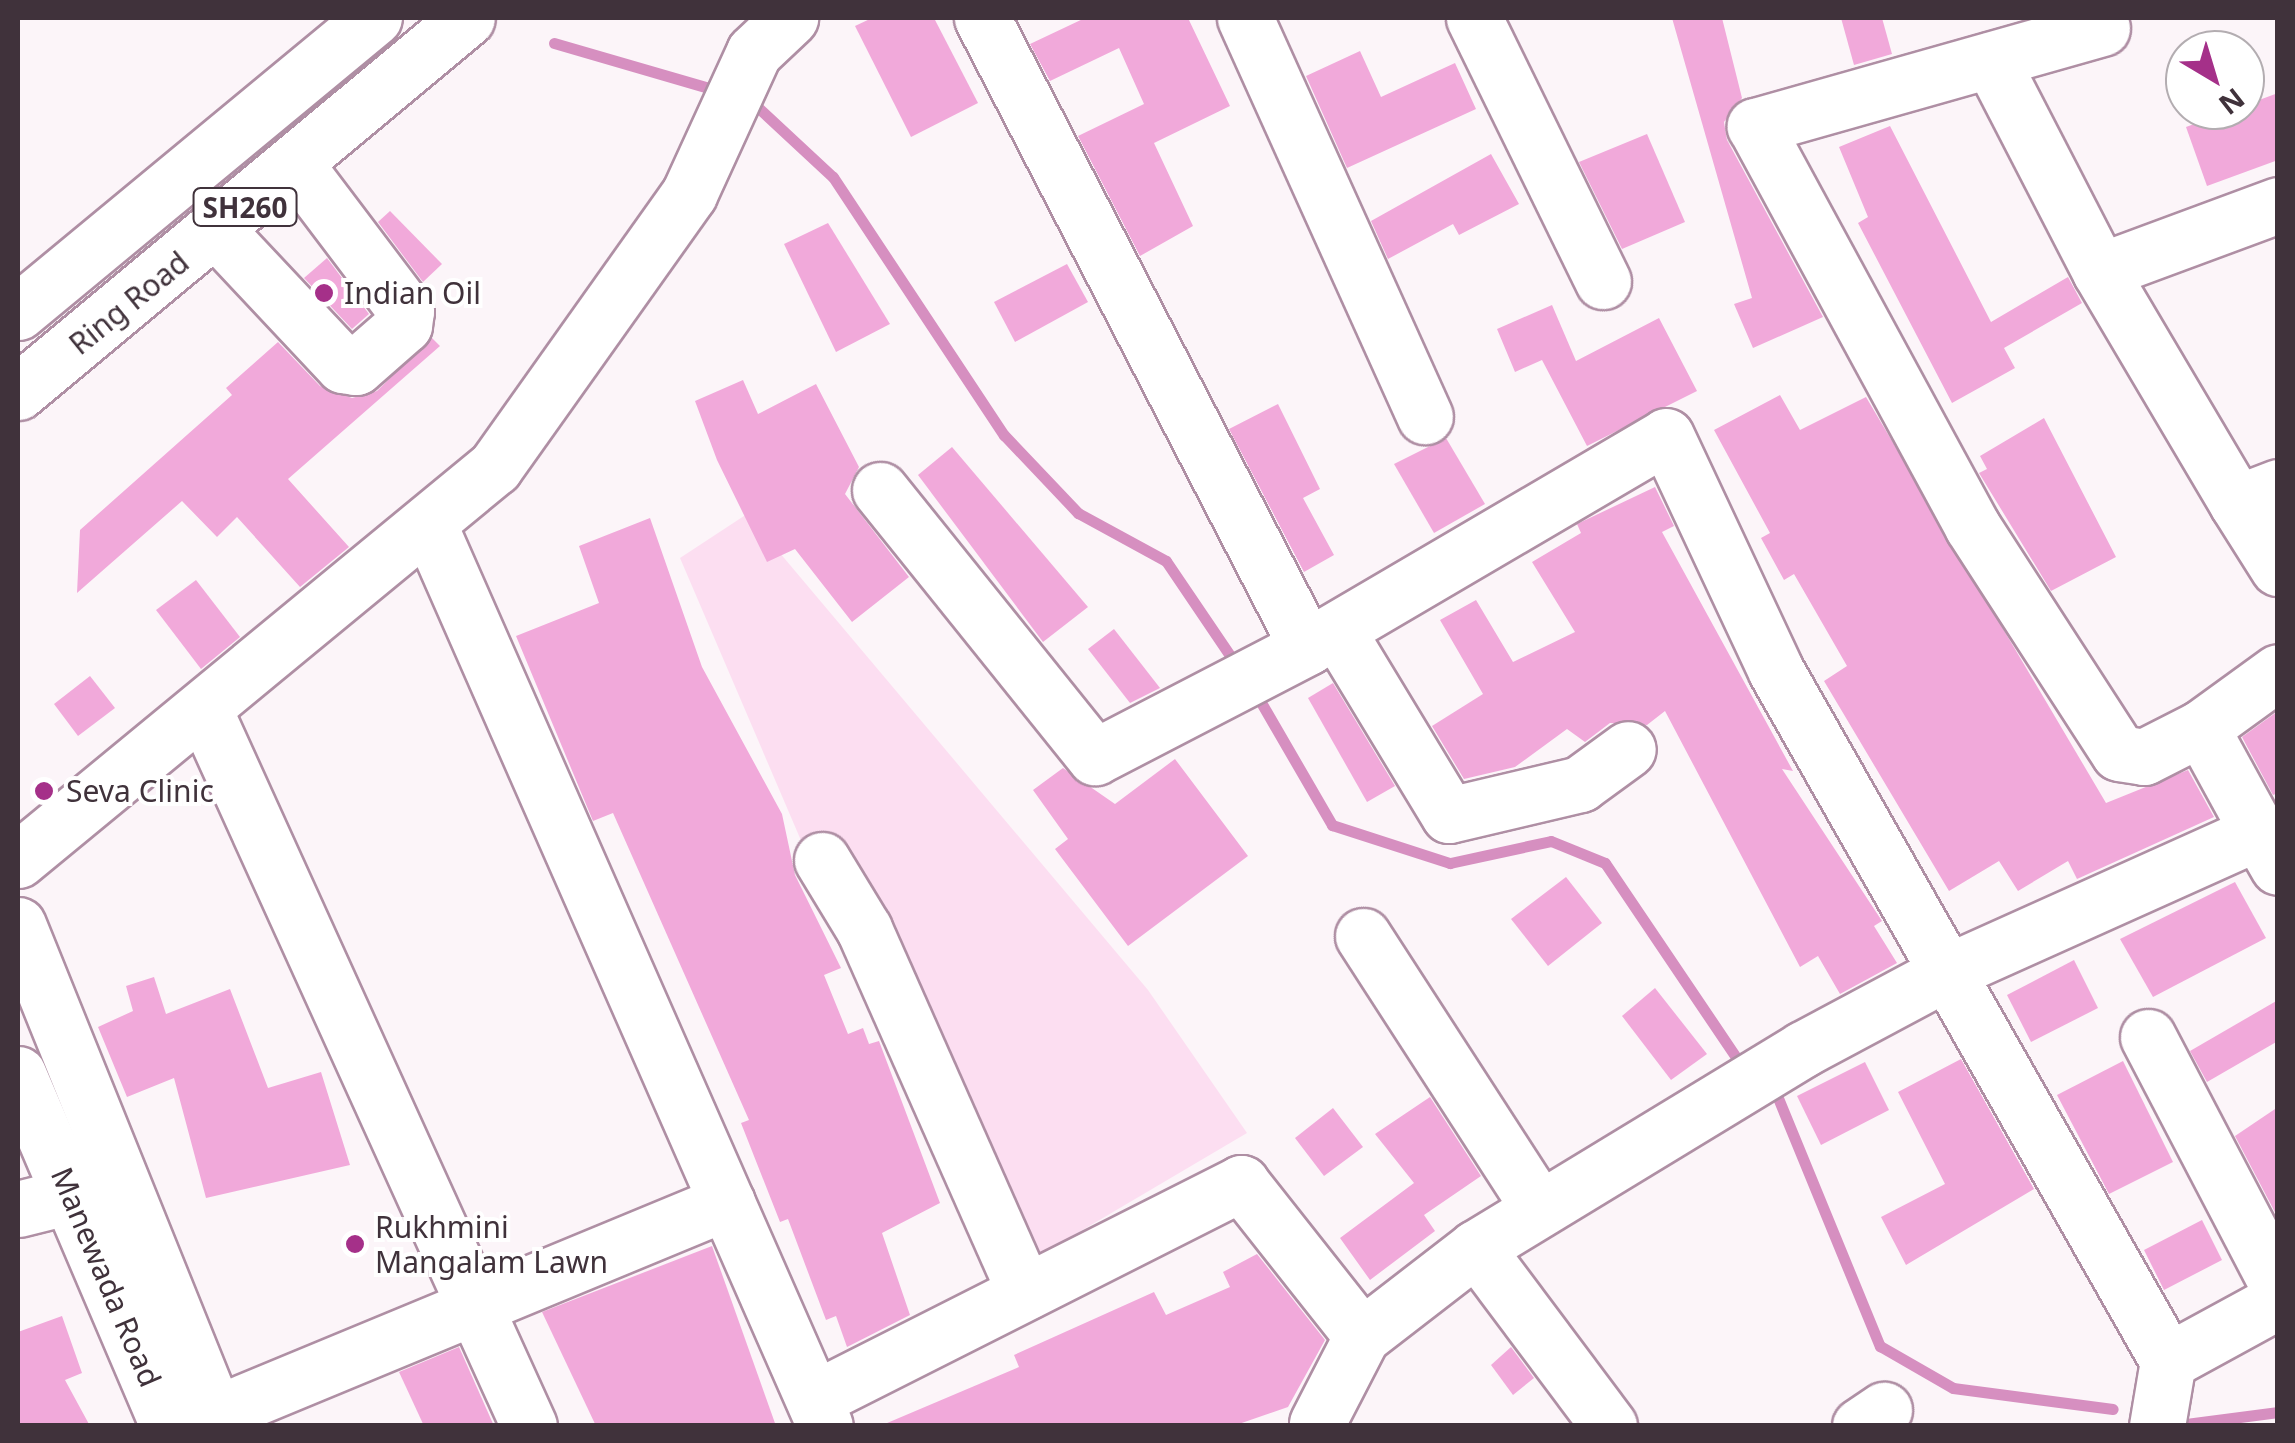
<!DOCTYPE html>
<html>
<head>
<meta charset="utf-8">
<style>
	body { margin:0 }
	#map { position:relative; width:2295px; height:1443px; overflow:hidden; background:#fcf5f9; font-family:"Noto Sans",sans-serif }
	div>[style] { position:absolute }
	.green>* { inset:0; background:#fcdef1 }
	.stream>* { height:11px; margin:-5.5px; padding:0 5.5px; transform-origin:5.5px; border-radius:5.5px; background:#d68fc0 }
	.building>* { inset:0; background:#f1a9da }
	.roads { filter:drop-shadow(2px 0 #af8fa4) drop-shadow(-2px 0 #af8fa4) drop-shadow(0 2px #af8fa4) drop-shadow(0 -2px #af8fa4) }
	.minor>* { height:55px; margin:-27.5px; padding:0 27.5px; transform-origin:27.5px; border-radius:27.5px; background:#fff }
	.highway>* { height:55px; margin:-27.5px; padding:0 27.5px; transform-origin:27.5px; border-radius:27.5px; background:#fff }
	.dots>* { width:28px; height:28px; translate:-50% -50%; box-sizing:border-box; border:5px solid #fff; border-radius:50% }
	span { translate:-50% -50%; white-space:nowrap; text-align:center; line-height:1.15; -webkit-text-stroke:8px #fff; paint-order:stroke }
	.shield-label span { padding:2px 8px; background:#fff; border:2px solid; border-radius:8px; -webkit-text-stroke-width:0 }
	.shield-label { font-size:28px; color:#40323b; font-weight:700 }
	.poi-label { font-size:30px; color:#40323b }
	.left { translate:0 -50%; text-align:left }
	.street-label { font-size:30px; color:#40323b }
	.frame { position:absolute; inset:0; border:20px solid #40323b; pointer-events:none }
	.north { position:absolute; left:2165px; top:30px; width:100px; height:100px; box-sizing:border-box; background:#fff; border:2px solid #b3adb1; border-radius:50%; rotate:142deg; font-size:28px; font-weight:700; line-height:40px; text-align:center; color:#40323b }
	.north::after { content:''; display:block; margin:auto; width:35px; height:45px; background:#a53089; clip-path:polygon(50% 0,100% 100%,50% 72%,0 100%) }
</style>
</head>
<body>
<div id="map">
	<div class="green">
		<div style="clip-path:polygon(747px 514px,1148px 990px,1247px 1133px,991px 1284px,680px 558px)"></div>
	</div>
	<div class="stream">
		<div style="left:554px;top:43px;width:176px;rotate:16.2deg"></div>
		<div style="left:750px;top:100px;width:113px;rotate:42.9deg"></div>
		<div style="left:833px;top:177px;width:310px;rotate:56.5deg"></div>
		<div style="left:1004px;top:435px;width:108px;rotate:46.5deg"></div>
		<div style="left:1078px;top:513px;width:100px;rotate:28.6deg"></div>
		<div style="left:1166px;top:561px;width:130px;rotate:55.9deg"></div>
		<div style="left:1255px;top:692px;width:154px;rotate:59.9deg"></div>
		<div style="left:1332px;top:825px;width:124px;rotate:17.9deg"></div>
		<div style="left:1450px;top:863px;width:103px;rotate:-12.3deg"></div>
		<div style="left:1551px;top:841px;width:58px;rotate:22.2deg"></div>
		<div style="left:1605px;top:863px;width:234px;rotate:56deg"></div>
		<div style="left:1776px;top:1093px;width:274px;rotate:67.7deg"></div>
		<div style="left:1880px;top:1346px;width:84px;rotate:29.9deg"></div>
		<div style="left:1953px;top:1388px;width:161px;rotate:7.5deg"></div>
		<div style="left:2186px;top:1424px;width:93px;rotate:-7.4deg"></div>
	</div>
	<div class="building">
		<div style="clip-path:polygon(872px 18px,934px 18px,978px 103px,911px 137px,855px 26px)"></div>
		<div style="clip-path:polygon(1085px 18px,1188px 18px,1230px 106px,1154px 143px,1193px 226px,1140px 256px,1078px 136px,1144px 104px,1119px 48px,1050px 81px,1030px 44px)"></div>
		<div style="clip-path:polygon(1672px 18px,1722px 18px,1742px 98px,1724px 122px,1727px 140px,1823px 317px,1753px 348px,1734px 304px,1752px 298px)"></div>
		<div style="clip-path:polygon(1841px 18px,1882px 18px,1892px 54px,1854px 65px)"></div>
		<div style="clip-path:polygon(1360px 51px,1381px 97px,1455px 63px,1476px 109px,1347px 168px,1306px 76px)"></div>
		<div style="clip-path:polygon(2278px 93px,2278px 160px,2207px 186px,2186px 127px)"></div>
		<div style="clip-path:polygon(1890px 126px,1991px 322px,2068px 277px,2082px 303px,2004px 348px,2015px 368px,1952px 403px,1858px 223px,1868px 217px,1839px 147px)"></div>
		<div style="clip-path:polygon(1647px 134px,1685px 222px,1622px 249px,1579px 162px)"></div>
		<div style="clip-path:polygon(1491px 154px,1519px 204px,1459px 235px,1453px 224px,1388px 259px,1371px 221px)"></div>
		<div style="clip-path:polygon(390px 211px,442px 264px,423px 282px,378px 222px)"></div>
		<div style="clip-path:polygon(828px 223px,890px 324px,836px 352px,784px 244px)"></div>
		<div style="clip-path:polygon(327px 258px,369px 314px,352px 329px,304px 278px)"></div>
		<div style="clip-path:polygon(1067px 264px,1088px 302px,1015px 342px,994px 302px)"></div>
		<div style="clip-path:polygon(1552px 305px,1576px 361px,1659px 318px,1697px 391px,1587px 446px,1542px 360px,1515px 372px,1497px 329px)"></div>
		<div style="clip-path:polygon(431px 337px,440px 346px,288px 479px,349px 547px,300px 587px,237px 517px,217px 537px,182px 501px,77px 593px,80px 530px,232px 395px,226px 388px,278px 342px,320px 386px,352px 398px,377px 391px)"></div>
		<div style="clip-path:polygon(743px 380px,758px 414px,816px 384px,859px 467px,845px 494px,909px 577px,852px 622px,795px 549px,767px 562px,717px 460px,695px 401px)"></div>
		<div style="clip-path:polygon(1780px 395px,1800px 430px,1866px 397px,2106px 803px,2188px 770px,2214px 817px,2077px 879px,2068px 861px,2018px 891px,1999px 861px,1949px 891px,1824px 681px,1847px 666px,1794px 574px,1784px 580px,1761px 538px,1770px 533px,1714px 430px)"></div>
		<div style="clip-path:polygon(1278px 404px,1320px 489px,1303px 498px,1334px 555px,1304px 572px,1229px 429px)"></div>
		<div style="clip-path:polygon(2044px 418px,2116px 557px,2051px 591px,1979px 473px,1987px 469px,1980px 456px)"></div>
		<div style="clip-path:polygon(1446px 438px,1485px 504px,1434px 533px,1394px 464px)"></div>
		<div style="clip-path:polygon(952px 447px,1088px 607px,1043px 642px,918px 475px)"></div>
		<div style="clip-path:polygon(1655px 487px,1674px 526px,1662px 532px,1793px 771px,1782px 769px,1882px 921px,1874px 926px,1897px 963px,1840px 994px,1818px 956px,1800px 967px,1665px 711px,1647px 725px,1610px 723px,1585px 742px,1567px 729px,1515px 767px,1464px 779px,1432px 726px,1483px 694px,1440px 620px,1476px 600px,1513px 662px,1575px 632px,1532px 562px,1581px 533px,1577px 524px)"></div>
		<div style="clip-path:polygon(650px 518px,702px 667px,782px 814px,795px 875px,841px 968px,824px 975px,848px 1034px,863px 1028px,869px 1044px,879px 1041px,940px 1203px,882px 1233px,910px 1315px,847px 1347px,836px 1316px,826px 1320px,788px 1219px,780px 1222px,741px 1123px,749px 1120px,613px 813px,593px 821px,516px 636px,599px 603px,579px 546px)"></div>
		<div style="clip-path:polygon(196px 580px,240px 637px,201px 669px,156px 610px)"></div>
		<div style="clip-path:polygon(1114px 629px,1160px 688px,1130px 703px,1088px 649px)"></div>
		<div style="clip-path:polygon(90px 676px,115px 708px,78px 736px,54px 704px)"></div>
		<div style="clip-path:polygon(1333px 683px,1395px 786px,1367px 802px,1308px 698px)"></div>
		<div style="clip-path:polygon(2278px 711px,2278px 793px,2273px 795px,2242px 737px)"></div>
		<div style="clip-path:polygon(1175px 759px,1248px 856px,1128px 946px,1055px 849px,1068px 839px,1033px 790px,1063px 768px,1115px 804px)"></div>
		<div style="clip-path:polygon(1566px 877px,1602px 923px,1548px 966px,1511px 919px)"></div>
		<div style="clip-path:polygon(2235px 882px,2266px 938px,2153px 997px,2120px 939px)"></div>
		<div style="clip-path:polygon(2074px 960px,2098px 1008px,2031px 1042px,2007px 995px)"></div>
		<div style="clip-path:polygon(154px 977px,166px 1014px,230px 989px,268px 1088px,321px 1072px,350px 1165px,206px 1198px,174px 1078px,127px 1097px,98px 1027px,133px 1011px,126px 986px)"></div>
		<div style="clip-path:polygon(1655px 988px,1707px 1054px,1671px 1080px,1622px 1016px)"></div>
		<div style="clip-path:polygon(2278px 1000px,2278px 1041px,2207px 1082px,2190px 1051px)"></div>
		<div style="clip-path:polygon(1961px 1059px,2034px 1189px,1906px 1265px,1881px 1217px,1945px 1184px,1898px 1092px)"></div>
		<div style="clip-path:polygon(2123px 1061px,2173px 1162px,2109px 1194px,2057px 1095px)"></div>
		<div style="clip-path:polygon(1865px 1062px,1889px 1110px,1821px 1145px,1797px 1096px)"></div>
		<div style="clip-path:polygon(1430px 1097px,1481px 1176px,1424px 1215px,1435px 1231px,1370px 1280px,1340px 1238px,1414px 1183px,1375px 1134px)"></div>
		<div style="clip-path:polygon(2278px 1107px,2278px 1218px,2235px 1136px)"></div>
		<div style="clip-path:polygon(1333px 1108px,1363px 1147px,1324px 1176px,1295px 1138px)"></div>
		<div style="clip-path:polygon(2202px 1220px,2222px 1260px,2164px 1290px,2144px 1250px)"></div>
		<div style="clip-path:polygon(712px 1246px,776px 1426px,596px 1426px,542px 1312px)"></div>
		<div style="clip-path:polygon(1257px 1254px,1325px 1340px,1288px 1407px,1233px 1426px,880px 1426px,1019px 1367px,1014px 1355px,1154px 1292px,1166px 1315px,1230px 1287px,1223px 1272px)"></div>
		<div style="clip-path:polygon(62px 1316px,82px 1373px,65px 1380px,90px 1426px,18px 1426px,18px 1332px)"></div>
		<div style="clip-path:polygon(459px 1347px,494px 1426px,424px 1426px,399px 1372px)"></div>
		<div style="clip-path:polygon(1511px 1347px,1534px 1378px,1513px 1395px,1491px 1365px)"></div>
	</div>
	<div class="roads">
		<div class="minor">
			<div style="left:982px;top:18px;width:708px;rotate:62.67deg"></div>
			<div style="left:1307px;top:647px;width:416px;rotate:-30.4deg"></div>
			<div style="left:1666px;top:436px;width:259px;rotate:64.9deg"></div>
			<div style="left:1776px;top:671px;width:794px;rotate:60.4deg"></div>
			<div style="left:1245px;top:18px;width:437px;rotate:65.7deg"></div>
			<div style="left:1474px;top:18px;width:293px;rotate:63.9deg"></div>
			<div style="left:2102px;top:28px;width:361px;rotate:164.2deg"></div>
			<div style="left:1755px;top:126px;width:455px;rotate:61.5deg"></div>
			<div style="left:1972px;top:526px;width:270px;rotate:57.1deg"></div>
			<div style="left:2119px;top:753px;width:25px;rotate:9deg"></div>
			<div style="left:2144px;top:757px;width:64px;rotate:-27deg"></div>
			<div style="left:2201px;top:728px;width:119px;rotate:61.3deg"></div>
			<div style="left:1991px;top:60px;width:237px;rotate:62.7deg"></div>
			<div style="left:217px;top:231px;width:184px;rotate:46.8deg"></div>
			<div style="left:343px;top:365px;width:13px;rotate:9deg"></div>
			<div style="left:356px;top:367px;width:64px;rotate:-41.2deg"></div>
			<div style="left:404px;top:325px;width:14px;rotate:-82deg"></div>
			<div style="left:406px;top:311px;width:184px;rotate:-127.1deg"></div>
			<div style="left:2278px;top:487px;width:44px;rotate:158.7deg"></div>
			<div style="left:2237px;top:503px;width:77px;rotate:57.8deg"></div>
			<div style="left:880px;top:490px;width:343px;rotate:51.2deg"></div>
			<div style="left:1095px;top:757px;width:239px;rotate:-27.4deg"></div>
			<div style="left:2237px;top:503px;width:269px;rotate:-120.6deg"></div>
			<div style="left:2100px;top:271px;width:190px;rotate:-20.3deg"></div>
			<div style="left:428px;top:523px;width:986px;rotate:66.27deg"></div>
			<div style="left:1338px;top:632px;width:214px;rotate:58.8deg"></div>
			<div style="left:1449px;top:815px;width:135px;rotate:-13.3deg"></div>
			<div style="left:1580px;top:784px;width:59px;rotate:-36.1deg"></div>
			<div style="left:205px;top:712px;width:784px;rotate:65.59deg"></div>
			<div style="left:2201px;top:728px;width:95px;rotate:-36deg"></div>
			<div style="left:18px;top:860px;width:618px;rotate:-39.49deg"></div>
			<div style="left:495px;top:467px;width:335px;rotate:-54.6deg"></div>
			<div style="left:689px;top:194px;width:156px;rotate:-65.4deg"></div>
			<div style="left:754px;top:52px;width:50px;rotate:-43.4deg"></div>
			<div style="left:822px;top:860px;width:81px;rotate:58.7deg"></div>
			<div style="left:864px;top:929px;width:397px;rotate:66.1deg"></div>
			<div style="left:18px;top:925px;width:540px;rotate:68.04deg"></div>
			<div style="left:1363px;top:936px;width:320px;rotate:57.1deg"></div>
			<div style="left:2148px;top:1037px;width:281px;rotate:62.4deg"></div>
			<div style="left:18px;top:1074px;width:383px;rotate:66.9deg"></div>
			<div style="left:18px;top:1209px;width:91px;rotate:-14deg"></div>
			<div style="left:1476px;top:1248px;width:222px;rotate:53.2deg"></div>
			<div style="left:814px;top:1399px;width:479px;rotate:-26.8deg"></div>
			<div style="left:1241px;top:1183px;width:195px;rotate:51.7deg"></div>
			<div style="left:215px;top:1414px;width:554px;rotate:-22.49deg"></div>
			<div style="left:1317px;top:1423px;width:98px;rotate:-62.7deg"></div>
			<div style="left:1362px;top:1336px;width:144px;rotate:-37.7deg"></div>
			<div style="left:1476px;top:1248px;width:383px;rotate:-31.3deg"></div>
			<div style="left:1803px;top:1049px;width:163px;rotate:-28.1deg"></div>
			<div style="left:1947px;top:972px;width:341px;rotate:-24.2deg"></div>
			<div style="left:2258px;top:832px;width:40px;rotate:60.3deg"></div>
			<div style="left:1860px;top:1426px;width:29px;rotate:-34deg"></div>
			<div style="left:2157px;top:1426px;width:66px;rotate:-80.4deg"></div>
			<div style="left:2168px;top:1361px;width:125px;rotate:-28.6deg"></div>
		</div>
		<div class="highway">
			<div style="left:18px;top:312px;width:462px;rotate:-39.6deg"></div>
			<div style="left:18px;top:392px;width:584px;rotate:-39.79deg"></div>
		</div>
	</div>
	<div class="dots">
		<div style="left:324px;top:293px;background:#a53089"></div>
		<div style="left:44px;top:791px;background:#a53089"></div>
		<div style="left:355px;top:1244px;background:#a53089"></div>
	</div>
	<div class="shield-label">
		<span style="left:245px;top:207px">SH260</span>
	</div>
	<div class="poi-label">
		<span class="left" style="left:344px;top:293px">Indian Oil</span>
		<span class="left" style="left:66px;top:791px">Seva Clinic</span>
		<span class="left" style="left:375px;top:1244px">Rukhmini<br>Mangalam Lawn</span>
	</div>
	<div class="street-label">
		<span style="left:129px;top:303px;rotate:-39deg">Ring Road</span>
		<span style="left:106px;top:1277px;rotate:67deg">Manewada Road</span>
	</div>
	<div class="frame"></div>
	<div class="north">N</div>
</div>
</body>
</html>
